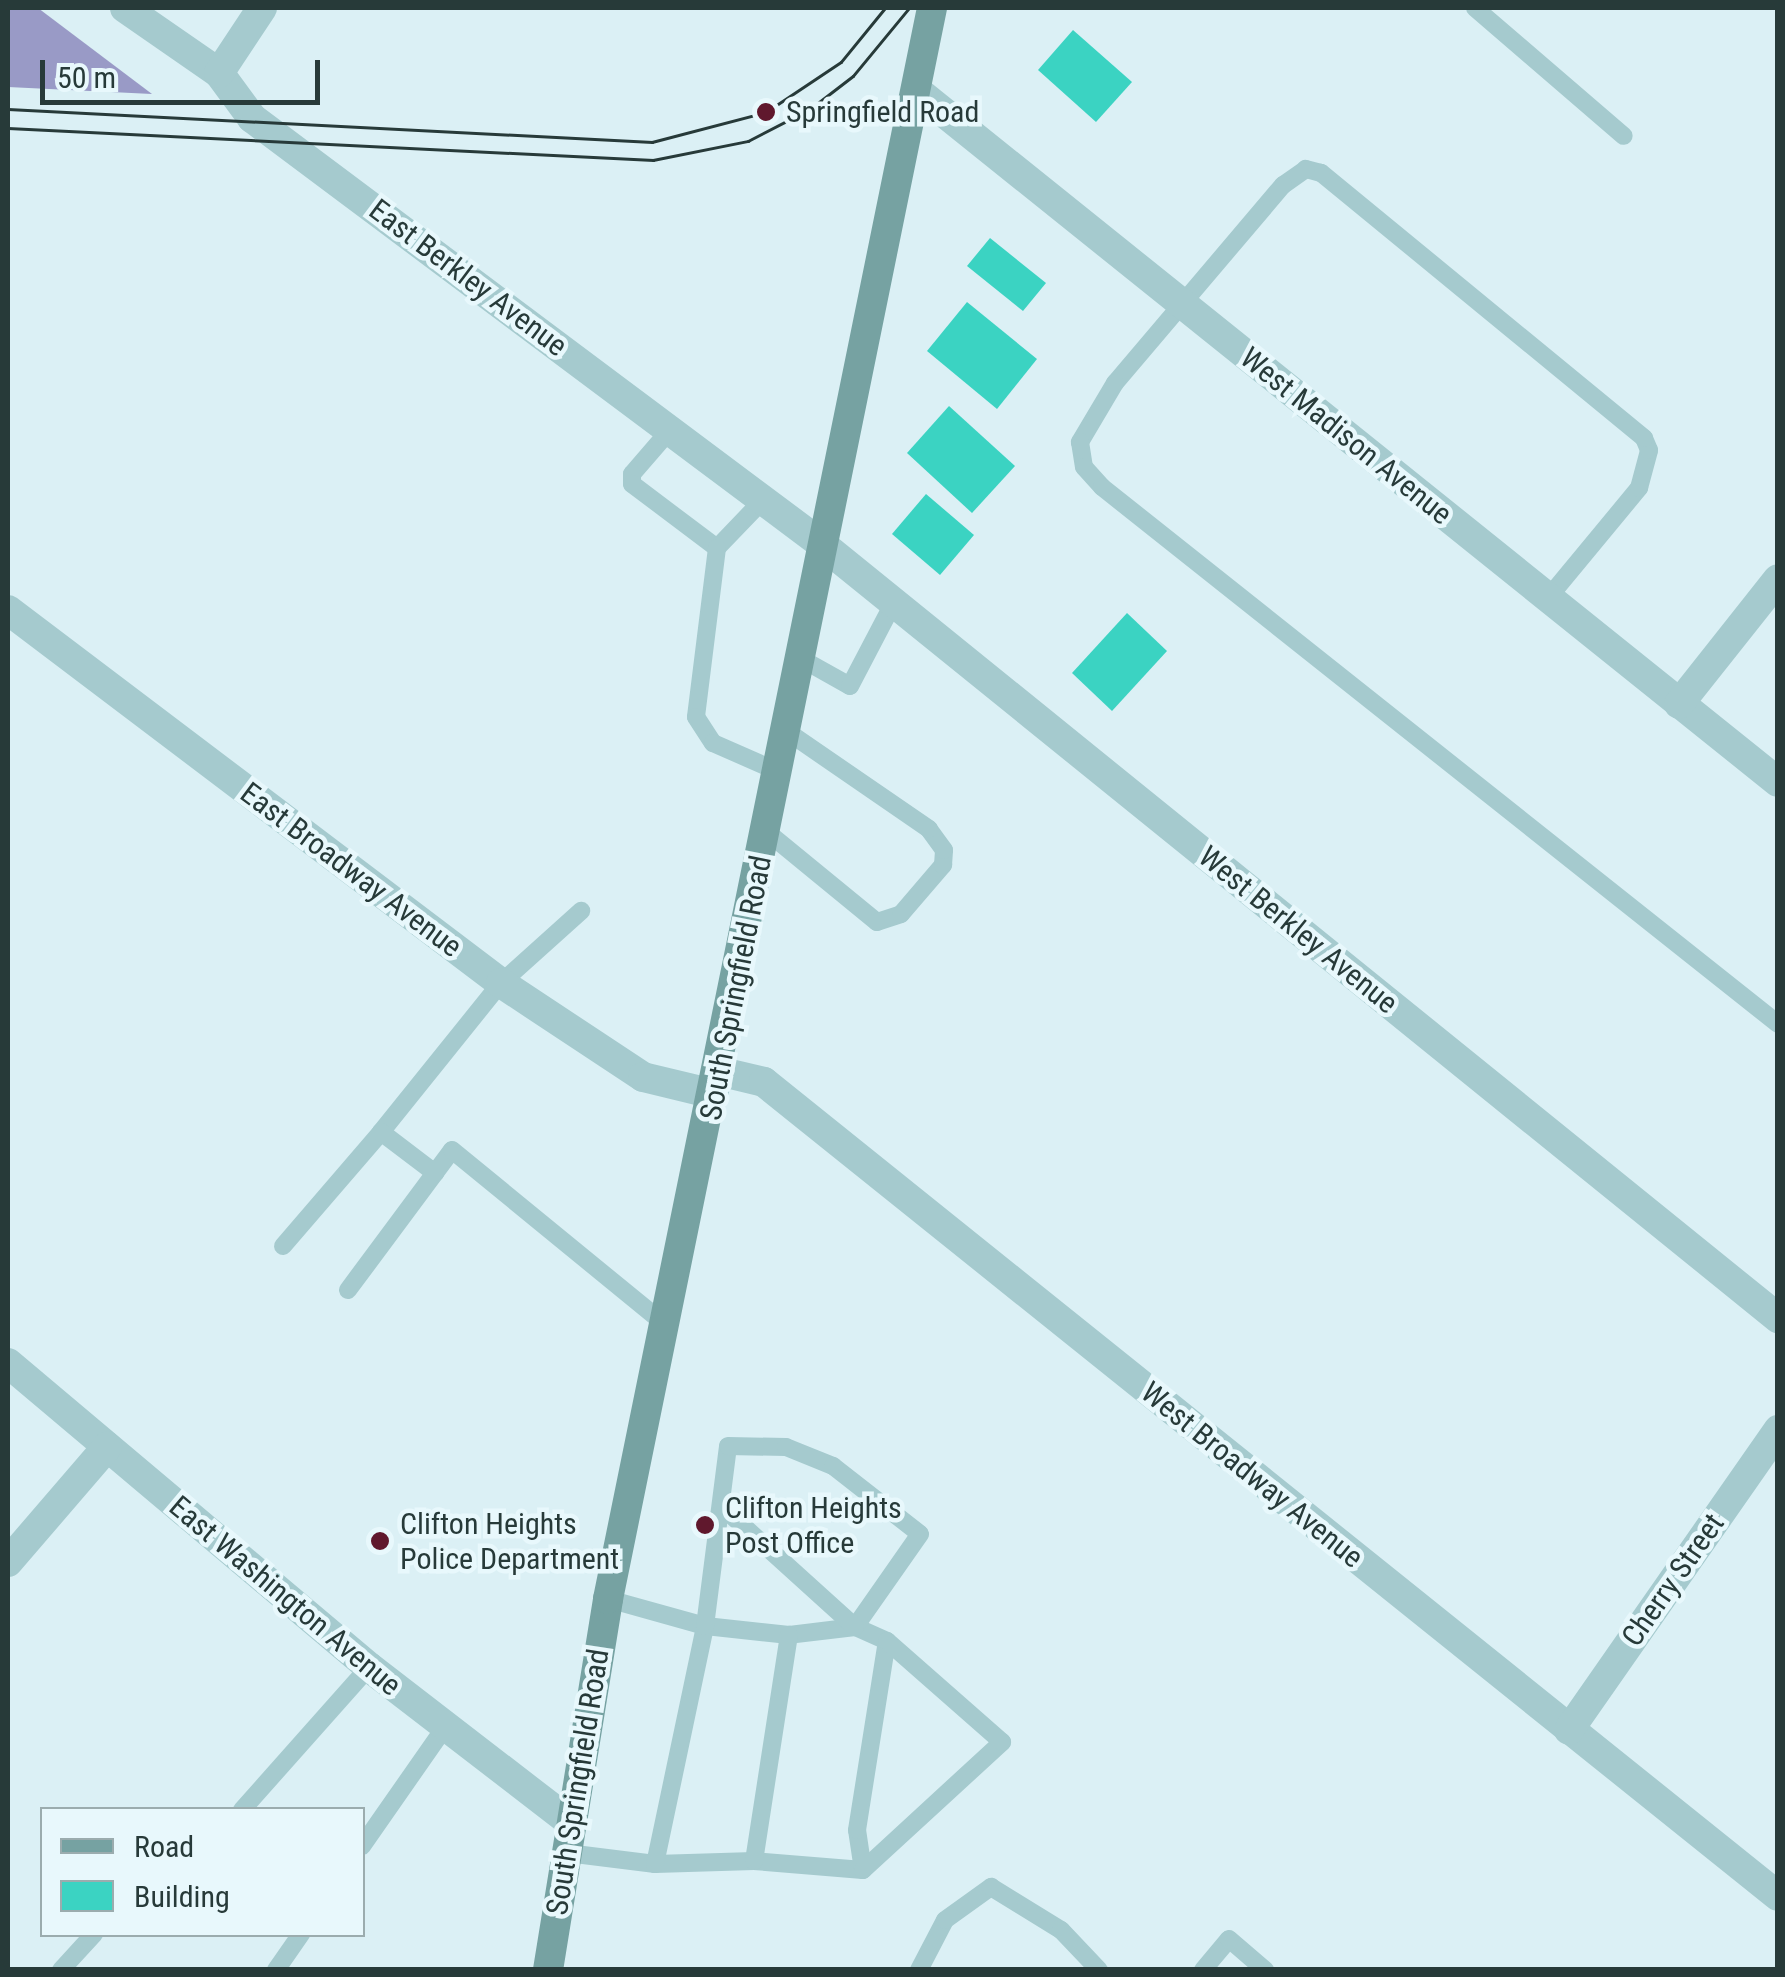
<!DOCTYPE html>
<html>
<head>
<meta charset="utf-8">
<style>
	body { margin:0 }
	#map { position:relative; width:1785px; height:1977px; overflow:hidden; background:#dbf0f5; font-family:"Roboto Condensed",sans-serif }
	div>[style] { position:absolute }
	.green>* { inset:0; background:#999ac6 }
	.building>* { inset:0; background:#3bd3c2 }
	.lane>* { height:18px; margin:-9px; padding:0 9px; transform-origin:9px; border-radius:9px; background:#a5cace }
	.street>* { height:30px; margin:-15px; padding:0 15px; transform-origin:15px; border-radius:15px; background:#a5cace }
	.secondary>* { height:30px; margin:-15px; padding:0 15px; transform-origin:15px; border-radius:15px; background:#76a2a2 }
	.tram>* { height:2.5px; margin:-1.25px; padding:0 1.25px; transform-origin:1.25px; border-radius:1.25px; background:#273a39 }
	.dots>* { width:28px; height:28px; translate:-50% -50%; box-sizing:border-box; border:5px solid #e8f8fc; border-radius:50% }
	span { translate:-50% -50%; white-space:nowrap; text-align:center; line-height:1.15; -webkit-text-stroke:9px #e8f8fc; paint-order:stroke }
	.poi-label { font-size:30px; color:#273a39 }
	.left { translate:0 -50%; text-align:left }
	.street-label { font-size:30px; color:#273a39 }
	.frame { position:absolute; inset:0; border:10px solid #273a39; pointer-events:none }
	.legend { position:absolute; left:40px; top:1807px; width:325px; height:130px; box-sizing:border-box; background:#e8f8fc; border:2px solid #9bacae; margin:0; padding:12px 18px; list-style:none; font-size:30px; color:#273a39 }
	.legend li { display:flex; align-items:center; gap:20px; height:50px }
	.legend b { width:50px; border:2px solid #9bacae }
	.scale { position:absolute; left:40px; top:60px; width:280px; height:45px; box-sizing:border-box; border:5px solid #273a39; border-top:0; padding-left:12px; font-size:30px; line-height:35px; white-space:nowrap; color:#273a39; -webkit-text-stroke:8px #e8f8fc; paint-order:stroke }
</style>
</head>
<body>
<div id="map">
	<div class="green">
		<div style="clip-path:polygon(8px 8px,38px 8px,152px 94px,8px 87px)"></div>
	</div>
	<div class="building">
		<div style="clip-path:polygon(1073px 30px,1132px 82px,1096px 122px,1038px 70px)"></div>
		<div style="clip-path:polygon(990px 238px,1046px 283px,1023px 311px,967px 266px)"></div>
		<div style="clip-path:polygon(967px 302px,1037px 359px,997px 409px,927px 351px)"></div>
		<div style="clip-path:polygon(949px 406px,1015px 466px,972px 513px,907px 453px)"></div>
		<div style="clip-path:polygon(926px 494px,974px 535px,940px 575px,892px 534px)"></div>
		<div style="clip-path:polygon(1127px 613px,1167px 651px,1112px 711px,1072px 673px)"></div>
	</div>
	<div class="lane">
		<div style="left:1475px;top:8px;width:196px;rotate:40.7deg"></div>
		<div style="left:670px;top:430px;width:58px;rotate:130.8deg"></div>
		<div style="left:632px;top:474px;width:10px;rotate:90deg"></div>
		<div style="left:632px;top:484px;width:106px;rotate:37deg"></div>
		<div style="left:763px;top:500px;width:66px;rotate:133.8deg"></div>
		<div style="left:717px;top:548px;width:170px;rotate:97.1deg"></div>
		<div style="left:696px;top:717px;width:31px;rotate:57deg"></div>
		<div style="left:713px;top:743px;width:72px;rotate:23.7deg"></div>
		<div style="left:1548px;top:598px;width:143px;rotate:-50.4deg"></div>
		<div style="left:1639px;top:488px;width:39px;rotate:-75deg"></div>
		<div style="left:1649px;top:450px;width:13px;rotate:-113deg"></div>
		<div style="left:1644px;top:438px;width:418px;rotate:-140.6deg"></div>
		<div style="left:1321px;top:173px;width:16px;rotate:-165deg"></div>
		<div style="left:1306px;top:169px;width:28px;rotate:145deg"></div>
		<div style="left:1283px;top:185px;width:260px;rotate:130.3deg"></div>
		<div style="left:1115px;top:383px;width:69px;rotate:120.7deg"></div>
		<div style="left:1080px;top:442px;width:25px;rotate:81deg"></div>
		<div style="left:1084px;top:467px;width:27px;rotate:48deg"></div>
		<div style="left:1102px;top:487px;width:863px;rotate:38.46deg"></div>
		<div style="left:800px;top:658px;width:57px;rotate:29.2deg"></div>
		<div style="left:850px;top:686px;width:95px;rotate:-62.4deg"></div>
		<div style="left:767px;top:832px;width:142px;rotate:39.3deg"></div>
		<div style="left:877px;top:922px;width:25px;rotate:-18deg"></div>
		<div style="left:901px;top:914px;width:65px;rotate:-49.4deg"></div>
		<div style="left:943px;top:865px;width:15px;rotate:-86deg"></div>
		<div style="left:944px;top:850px;width:26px;rotate:-126deg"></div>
		<div style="left:929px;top:829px;width:171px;rotate:-145.5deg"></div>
		<div style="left:381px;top:1132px;width:191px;rotate:-51.2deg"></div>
		<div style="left:501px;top:983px;width:108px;rotate:-42deg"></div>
		<div style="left:283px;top:1246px;width:150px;rotate:-49.3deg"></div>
		<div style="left:381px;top:1132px;width:68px;rotate:37.2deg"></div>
		<div style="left:348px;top:1290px;width:174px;rotate:-53.4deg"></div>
		<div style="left:452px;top:1150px;width:278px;rotate:39.3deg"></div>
		<div style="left:242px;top:1810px;width:191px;rotate:-48.4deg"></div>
		<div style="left:362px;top:1846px;width:145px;rotate:-55.1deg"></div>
		<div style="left:567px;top:1853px;width:89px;rotate:7.1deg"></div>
		<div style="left:655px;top:1864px;width:99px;rotate:-1.7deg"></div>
		<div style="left:754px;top:1861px;width:109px;rotate:4.7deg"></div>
		<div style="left:863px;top:1870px;width:40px;rotate:-98.5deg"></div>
		<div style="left:857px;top:1830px;width:191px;rotate:-81deg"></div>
		<div style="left:887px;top:1641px;width:35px;rotate:-156deg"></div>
		<div style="left:855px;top:1627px;width:66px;rotate:173.1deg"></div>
		<div style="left:789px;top:1635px;width:84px;rotate:-173.9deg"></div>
		<div style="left:705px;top:1626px;width:101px;rotate:-164.4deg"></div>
		<div style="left:754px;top:1861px;width:229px;rotate:-81.2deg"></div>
		<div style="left:655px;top:1864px;width:243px;rotate:-78.1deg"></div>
		<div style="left:705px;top:1626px;width:181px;rotate:-82.7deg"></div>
		<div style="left:728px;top:1446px;width:58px;rotate:1deg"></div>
		<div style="left:786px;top:1447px;width:51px;rotate:22deg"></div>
		<div style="left:833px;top:1466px;width:110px;rotate:38deg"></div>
		<div style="left:920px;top:1534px;width:113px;rotate:125deg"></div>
		<div style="left:855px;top:1627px;width:179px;rotate:-137.9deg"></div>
		<div style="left:863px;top:1870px;width:189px;rotate:-42.6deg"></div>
		<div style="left:1002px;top:1742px;width:153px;rotate:-138.7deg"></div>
		<div style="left:61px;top:1970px;width:49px;rotate:-47.5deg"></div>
		<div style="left:276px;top:1970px;width:44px;rotate:-55.2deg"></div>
		<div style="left:919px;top:1970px;width:56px;rotate:-62.5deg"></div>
		<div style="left:945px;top:1920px;width:57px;rotate:-35.7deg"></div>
		<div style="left:991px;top:1887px;width:82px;rotate:31.6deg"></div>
		<div style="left:1061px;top:1930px;width:55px;rotate:46.5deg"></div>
		<div style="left:1203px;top:1970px;width:40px;rotate:-50deg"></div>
		<div style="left:1229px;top:1939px;width:48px;rotate:40.7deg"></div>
	</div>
	<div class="street">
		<div style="left:125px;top:8px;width:114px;rotate:34.7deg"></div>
		<div style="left:219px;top:73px;width:56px;rotate:53.7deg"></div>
		<div style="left:252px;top:118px;width:708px;rotate:36.79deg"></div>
		<div style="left:819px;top:542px;width:1234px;rotate:38.98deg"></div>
		<div style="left:219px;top:73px;width:78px;rotate:-56.5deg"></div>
		<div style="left:916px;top:90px;width:1105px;rotate:38.76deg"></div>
		<div style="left:8px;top:610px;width:618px;rotate:37.11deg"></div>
		<div style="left:501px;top:983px;width:170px;rotate:33.5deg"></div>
		<div style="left:643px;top:1077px;width:73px;rotate:13.5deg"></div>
		<div style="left:1679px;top:704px;width:159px;rotate:-51.6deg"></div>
		<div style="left:718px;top:1071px;width:47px;rotate:13.4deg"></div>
		<div style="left:764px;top:1082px;width:1300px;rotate:38.76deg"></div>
		<div style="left:8px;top:1363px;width:472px;rotate:40.1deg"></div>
		<div style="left:369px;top:1667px;width:252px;rotate:37.6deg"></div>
		<div style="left:8px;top:1562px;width:152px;rotate:-49.3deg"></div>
		<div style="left:1569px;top:1730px;width:366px;rotate:-55.1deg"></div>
	</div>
	<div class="secondary">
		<div style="left:548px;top:1970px;width:376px;rotate:-80.8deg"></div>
		<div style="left:608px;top:1599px;width:1624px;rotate:-78.49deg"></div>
	</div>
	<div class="tram">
		<div style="left:8px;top:109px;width:645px;rotate:2.93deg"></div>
		<div style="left:652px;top:142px;width:118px;rotate:-14.7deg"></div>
		<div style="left:766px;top:112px;width:90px;rotate:-33.7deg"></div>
		<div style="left:841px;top:62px;width:70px;rotate:-50.8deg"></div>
		<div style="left:8px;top:128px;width:646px;rotate:2.84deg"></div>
		<div style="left:653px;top:160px;width:97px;rotate:-11.3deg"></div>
		<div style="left:748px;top:141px;width:70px;rotate:-27.3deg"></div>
		<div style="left:810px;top:109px;width:54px;rotate:-37.5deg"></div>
		<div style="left:853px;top:76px;width:88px;rotate:-50.5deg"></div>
	</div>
	<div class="dots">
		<div style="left:766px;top:112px;background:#60182d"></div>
		<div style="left:705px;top:1525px;background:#60182d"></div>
		<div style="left:380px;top:1541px;background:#60182d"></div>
	</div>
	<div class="poi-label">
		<span class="left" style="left:786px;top:112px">Springfield Road</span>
		<span class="left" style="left:725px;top:1525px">Clifton Heights<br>Post Office</span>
		<span class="left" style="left:400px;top:1541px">Clifton Heights<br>Police Department</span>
	</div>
	<div class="street-label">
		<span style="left:468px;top:278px;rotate:37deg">East Berkley Avenue</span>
		<span style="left:1346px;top:436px;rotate:39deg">West Madison Avenue</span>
		<span style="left:351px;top:870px;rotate:37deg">East Broadway Avenue</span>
		<span style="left:1298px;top:930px;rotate:39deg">West Berkley Avenue</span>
		<span style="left:736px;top:988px;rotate:-79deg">South Springfield Road</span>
		<span style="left:1252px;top:1475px;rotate:39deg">West Broadway Avenue</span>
		<span style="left:1673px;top:1580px;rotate:-55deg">Cherry Street</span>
		<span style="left:285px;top:1596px;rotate:40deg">East Washington Avenue</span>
		<span style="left:578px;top:1782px;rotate:-81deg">South Springfield Road</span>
	</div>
	<div class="frame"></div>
	<ul class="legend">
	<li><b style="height:12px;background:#76a2a2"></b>Road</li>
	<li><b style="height:28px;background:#3bd3c2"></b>Building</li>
	</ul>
	<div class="scale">50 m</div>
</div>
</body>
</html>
